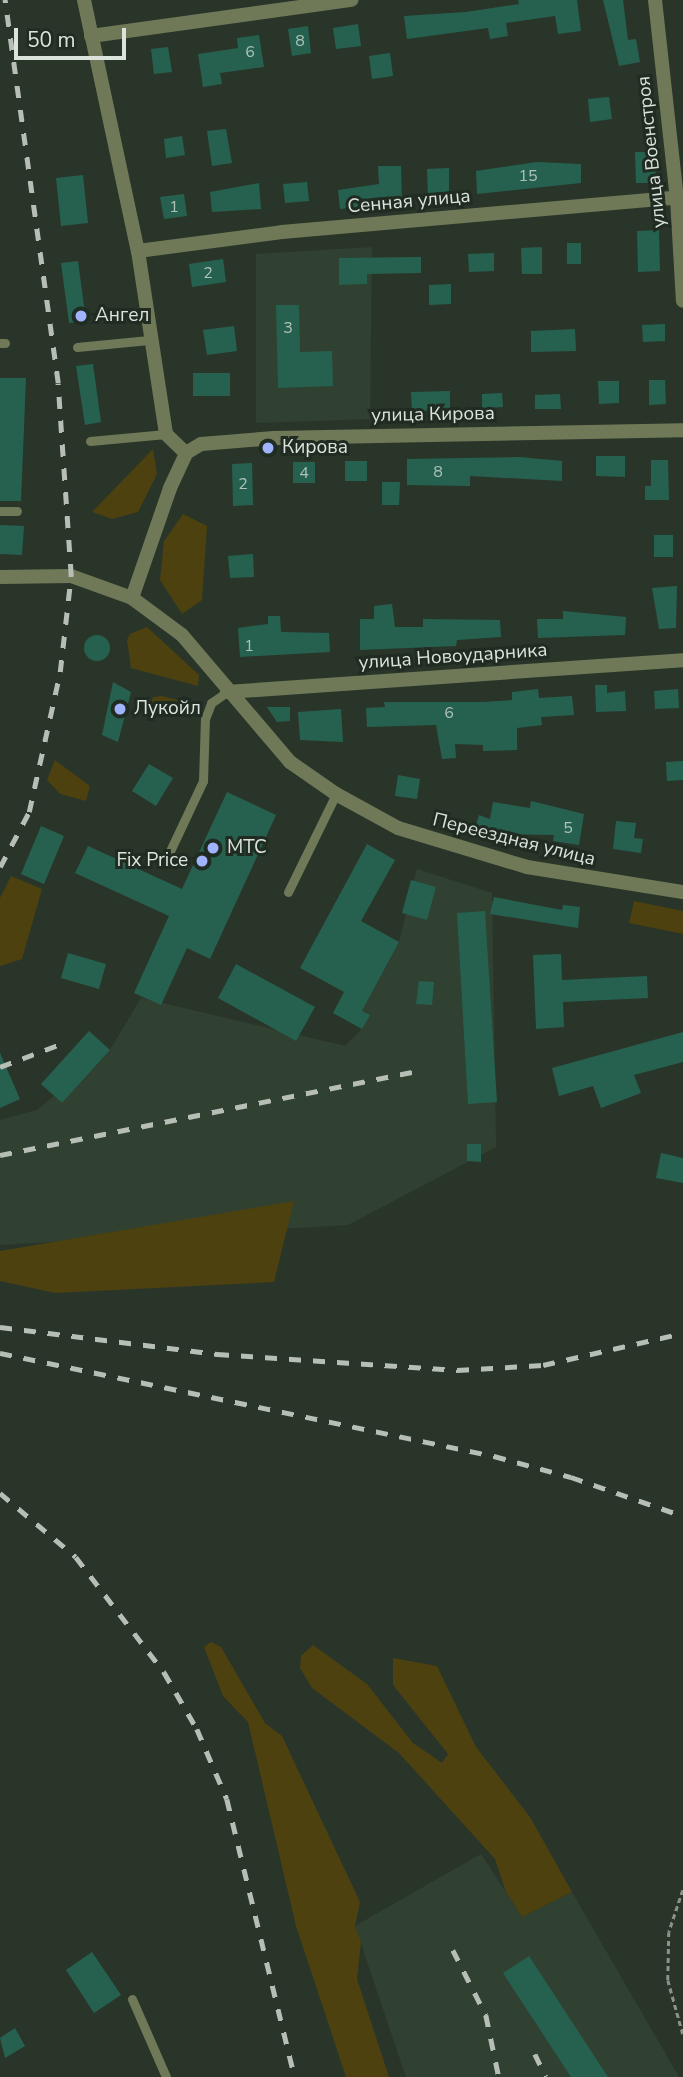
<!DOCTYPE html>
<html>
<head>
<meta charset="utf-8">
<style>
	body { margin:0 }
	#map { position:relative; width:683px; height:2077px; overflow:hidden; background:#2a352a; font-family:"Nunito Sans",sans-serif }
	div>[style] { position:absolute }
	.built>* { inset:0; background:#304031 }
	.green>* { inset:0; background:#4c410f }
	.building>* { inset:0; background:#266150 }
	.round { border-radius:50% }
	.path>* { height:2.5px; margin-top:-1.25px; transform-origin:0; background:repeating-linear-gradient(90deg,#8a938a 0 5px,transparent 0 8.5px) }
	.service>* { height:9px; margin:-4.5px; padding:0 4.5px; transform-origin:4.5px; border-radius:4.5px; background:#707957 }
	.minor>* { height:14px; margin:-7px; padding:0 7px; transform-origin:7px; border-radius:7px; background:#707957 }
	.tertiary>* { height:14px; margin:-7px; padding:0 7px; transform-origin:7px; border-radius:7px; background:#707957 }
	.rail>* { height:4.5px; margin-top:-2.25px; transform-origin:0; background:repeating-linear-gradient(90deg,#b6beb6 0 12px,transparent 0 24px) }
	.dots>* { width:19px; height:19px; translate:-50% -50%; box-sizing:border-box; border:4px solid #202b21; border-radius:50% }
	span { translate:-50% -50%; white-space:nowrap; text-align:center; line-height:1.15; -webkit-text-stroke:6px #202b21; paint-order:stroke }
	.number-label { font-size:16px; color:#aec2b9 }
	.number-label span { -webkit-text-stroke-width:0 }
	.street-label { font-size:19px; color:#dce3dc }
	.poi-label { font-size:19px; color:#dce3dc }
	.left { translate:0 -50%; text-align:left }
	.right { translate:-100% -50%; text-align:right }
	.scale { position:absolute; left:14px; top:28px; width:112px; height:32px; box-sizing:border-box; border:4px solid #dce3dc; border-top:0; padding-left:9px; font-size:21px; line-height:24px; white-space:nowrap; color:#dce3dc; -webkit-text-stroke:5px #202b21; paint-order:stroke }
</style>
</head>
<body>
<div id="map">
	<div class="built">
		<div style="clip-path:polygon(372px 247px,370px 419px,256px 423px,256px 254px)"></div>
		<div style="clip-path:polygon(417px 869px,492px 893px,496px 1147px,348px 1225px,0 1245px,0 1120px,37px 1110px,54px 1096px,62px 1103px,110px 1050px,141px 998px,345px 1046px,362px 1029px,362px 1011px,399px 942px)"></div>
		<div style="clip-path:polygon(481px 1854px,522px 1917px,572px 1892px,679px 2077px,406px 2077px,355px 1926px)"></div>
	</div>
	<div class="green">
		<div style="clip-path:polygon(153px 449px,157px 474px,138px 512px,112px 519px,92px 512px)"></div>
		<div style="clip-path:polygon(183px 514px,207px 526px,202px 600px,182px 614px,160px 580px,164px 541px)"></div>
		<div style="clip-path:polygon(147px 627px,199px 675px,198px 686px,131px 668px,127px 640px,130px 634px)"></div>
		<div style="clip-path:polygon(162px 696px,196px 705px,195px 713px,147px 715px,153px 697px)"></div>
		<div style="clip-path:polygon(55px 760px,90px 786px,86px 801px,60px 794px,47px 780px)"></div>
		<div style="clip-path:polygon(11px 876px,42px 889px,22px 959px,0 966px,0 898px)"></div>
		<div style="clip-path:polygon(634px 901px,683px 911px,683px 934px,629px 923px)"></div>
		<div style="clip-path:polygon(294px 1201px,274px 1282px,55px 1293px,0 1281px,0 1251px)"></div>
		<div style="clip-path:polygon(211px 1642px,221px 1647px,265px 1723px,282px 1736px,360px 1902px,355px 1926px,361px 1942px,357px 1979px,389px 2077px,346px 2077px,296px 1926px,248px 1722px,223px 1696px,204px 1647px)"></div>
		<div style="clip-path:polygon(313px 1645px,367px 1684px,413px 1743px,442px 1763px,448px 1754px,393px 1685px,393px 1658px,437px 1666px,476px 1747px,530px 1817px,572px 1892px,522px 1917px,506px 1892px,495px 1859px,399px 1753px,312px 1688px,300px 1668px,301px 1656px)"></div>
	</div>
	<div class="building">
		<div style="clip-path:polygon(518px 0,577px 0,581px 31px,558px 34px,555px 16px,506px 23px,508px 36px,490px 39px,488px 28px,407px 39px,404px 16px,466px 12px,519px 4px)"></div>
		<div style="clip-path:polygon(603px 0,623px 0,628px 40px,636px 39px,640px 62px,619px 66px)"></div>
		<div style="clip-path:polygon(358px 24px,361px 46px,336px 49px,333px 28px)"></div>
		<div style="clip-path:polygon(308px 26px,311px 53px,292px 56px,288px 29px)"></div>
		<div style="clip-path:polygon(259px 35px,264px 67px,220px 73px,222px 84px,203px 87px,198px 54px,238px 48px,237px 38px)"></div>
		<div style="clip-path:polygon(168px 47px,172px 72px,154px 74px,151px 49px)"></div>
		<div style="clip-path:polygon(390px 53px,393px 76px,372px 79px,369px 56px)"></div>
		<div style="clip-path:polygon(609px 97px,612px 119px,590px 122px,588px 99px)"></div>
		<div style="clip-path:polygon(226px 129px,232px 163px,212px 166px,207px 131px)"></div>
		<div style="clip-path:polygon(182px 136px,185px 155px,166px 158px,164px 139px)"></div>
		<div style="clip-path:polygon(635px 152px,655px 152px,656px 183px,636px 183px)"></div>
		<div style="clip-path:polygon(537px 162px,581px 164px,581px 183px,477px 194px,476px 171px)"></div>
		<div style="clip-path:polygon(378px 166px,401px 166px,402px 202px,340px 209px,338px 190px,379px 184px)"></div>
		<div style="clip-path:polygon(449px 168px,449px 198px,428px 198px,427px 169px)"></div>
		<div style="clip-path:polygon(83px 175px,88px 223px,61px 226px,56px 178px)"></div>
		<div style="clip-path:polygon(307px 182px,309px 201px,285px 203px,283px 184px)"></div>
		<div style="clip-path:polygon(259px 183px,261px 209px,212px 212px,210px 192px)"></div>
		<div style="clip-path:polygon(184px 194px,187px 216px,164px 219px,160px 197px)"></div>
		<div style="clip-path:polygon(659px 230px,660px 271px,638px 272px,637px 231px)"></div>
		<div style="clip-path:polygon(567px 243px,581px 243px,581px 264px,567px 264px)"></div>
		<div style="clip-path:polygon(542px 247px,542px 274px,522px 274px,521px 248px)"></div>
		<div style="clip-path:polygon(494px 253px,494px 271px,469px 272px,468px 254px)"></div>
		<div style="clip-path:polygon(421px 257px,421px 273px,367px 274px,367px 284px,339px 285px,339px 258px)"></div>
		<div style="clip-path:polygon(223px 259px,226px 282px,192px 287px,189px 264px)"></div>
		<div style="clip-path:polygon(78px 261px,86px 321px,69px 323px,61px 263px)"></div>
		<div style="clip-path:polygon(451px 284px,451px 304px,429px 305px,429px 285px)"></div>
		<div style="clip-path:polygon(276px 305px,299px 305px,300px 352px,332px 351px,333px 386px,278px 388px)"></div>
		<div style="clip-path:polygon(665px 324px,665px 341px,643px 342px,642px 325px)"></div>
		<div style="clip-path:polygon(234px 326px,237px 351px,207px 355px,203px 330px)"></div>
		<div style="clip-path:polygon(575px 329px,576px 351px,531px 352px,531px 331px)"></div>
		<div style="clip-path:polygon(93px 364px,101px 422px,85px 425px,76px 366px)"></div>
		<div style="clip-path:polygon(193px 373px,230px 373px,230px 396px,193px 396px)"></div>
		<div style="clip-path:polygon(0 378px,26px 378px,21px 501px,0 501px)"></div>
		<div style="clip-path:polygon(649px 380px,665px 380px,666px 404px,649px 405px)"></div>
		<div style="clip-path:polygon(598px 381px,619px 381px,619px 403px,599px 404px)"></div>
		<div style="clip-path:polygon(450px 391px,450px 410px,412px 411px,411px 392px)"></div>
		<div style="clip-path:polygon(502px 393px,503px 407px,482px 408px,482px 394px)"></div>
		<div style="clip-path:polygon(560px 394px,561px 409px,535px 409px,535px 395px)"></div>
		<div style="clip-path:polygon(596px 456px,625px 456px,625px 477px,596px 476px)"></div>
		<div style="clip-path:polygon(519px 457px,562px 461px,562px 481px,470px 476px,470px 486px,407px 485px,407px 459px)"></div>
		<div style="clip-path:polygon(651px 460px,668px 460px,669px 500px,645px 500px,645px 486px,651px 486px)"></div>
		<div style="clip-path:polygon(345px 461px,367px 461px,367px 481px,345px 481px)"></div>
		<div style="clip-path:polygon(293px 462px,315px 462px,315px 483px,293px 483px)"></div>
		<div style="clip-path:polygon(252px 463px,253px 505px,233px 506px,232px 464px)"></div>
		<div style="clip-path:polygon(382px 482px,400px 482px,399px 505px,382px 505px)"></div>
		<div style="clip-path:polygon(0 525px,24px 526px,22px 555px,0 554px)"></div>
		<div style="clip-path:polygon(654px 535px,673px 535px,673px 557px,654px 557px)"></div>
		<div style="clip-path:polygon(253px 554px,254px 577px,230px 578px,228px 556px)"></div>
		<div style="clip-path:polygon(677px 586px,676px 628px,659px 629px,652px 588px)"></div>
		<div style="clip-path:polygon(392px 604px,395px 627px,423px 627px,423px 619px,500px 620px,501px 637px,457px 640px,456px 646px,360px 650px,360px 619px,374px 619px,374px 606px)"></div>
		<div style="clip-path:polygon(563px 611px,626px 617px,625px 635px,538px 638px,537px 619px,563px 619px)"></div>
		<div style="clip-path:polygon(268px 616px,280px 616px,281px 632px,329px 633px,330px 652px,240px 657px,238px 628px,268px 624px)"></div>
		<div class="round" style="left:84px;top:635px;width:26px;height:26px"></div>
		<div style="clip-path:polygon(113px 682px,131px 692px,118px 742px,102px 735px)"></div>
		<div style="clip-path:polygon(595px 685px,607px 685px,607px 693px,625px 691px,626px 711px,596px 712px)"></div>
		<div style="clip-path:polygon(538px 689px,539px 698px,572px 696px,574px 715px,541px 717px,542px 725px,517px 728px,517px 750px,483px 751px,483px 745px,455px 744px,456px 758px,442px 759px,436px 725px,367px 727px,366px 708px,385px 707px,384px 702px,483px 702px,512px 700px,512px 692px)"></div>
		<div style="clip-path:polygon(678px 689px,679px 708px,655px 709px,654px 691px)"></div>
		<div style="clip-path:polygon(267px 707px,290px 707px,290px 721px,277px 722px)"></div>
		<div style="clip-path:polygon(341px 709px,343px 742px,300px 740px,298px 712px)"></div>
		<div style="clip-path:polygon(683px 761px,683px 780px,667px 781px,666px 762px)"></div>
		<div style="clip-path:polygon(149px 764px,173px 778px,156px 806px,132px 791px)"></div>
		<div style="clip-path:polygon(398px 775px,420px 779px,417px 799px,395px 796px)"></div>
		<div style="clip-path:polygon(227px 792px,276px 815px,210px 959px,187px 948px,161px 1005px,134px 993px,169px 916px,75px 873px,88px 846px,182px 889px)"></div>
		<div style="clip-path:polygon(531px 801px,584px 814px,579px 845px,553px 841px,554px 835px,491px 834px,475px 828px,479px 815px,490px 819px,493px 802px,530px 808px)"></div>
		<div style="clip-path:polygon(616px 821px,636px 823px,634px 838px,643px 839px,641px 853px,613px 849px)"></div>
		<div style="clip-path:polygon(41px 826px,64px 836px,44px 884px,21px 874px)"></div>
		<div style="clip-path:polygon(367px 844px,395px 860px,361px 921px,399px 942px,362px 1011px,370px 1015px,362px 1029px,333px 1013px,344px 992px,300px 968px)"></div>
		<div style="clip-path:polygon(411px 880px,436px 887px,427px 920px,402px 913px)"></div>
		<div style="clip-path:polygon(494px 897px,562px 910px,563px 905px,580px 907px,578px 928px,490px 914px)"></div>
		<div style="clip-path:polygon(485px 911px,497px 1102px,468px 1104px,457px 913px)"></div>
		<div style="clip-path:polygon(68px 953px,106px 964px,99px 989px,61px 978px)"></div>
		<div style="clip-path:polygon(561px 954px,562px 980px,647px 976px,648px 998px,563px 1002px,564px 1027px,536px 1029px,533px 955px)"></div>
		<div style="clip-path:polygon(236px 964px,315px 1007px,296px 1041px,218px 998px)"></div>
		<div style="clip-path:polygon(419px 981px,434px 982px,432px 1005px,416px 1004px)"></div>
		<div style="clip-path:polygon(89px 1031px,110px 1050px,62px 1103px,41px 1084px)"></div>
		<div style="clip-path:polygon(683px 1032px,683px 1062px,634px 1075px,641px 1093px,601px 1108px,593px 1086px,559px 1096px,552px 1068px)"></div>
		<div style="clip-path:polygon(0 1053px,20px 1099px,0 1108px)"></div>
		<div style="clip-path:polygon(467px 1144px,481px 1144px,481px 1162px,467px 1161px)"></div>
		<div style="clip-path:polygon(661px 1153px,683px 1158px,683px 1183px,656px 1178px)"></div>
		<div style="clip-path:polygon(92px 1952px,121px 1995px,94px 2013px,66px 1970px)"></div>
		<div style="clip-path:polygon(529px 1956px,608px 2077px,571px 2077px,503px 1973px)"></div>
		<div style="clip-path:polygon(15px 2028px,25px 2046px,5px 2058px,0 2038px)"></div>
	</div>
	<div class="path">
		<div style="left:683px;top:1890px;width:44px;rotate:108.4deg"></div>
		<div style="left:669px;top:1932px;width:48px;rotate:91.2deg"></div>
		<div style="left:668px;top:1980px;width:56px;rotate:74.5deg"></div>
	</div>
	<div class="service">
		<div style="left:0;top:343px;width:5px"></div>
		<div style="left:77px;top:347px;width:72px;rotate:-5.6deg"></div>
		<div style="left:90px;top:441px;width:76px;rotate:-5.3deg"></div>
		<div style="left:0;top:511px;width:17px"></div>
		<div style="left:170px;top:851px;width:77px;rotate:-64.8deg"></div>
		<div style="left:203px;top:781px;width:62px;rotate:-88.2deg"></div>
		<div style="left:205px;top:719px;width:17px;rotate:-69deg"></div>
		<div style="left:211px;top:703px;width:19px;rotate:-35deg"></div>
		<div style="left:288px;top:892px;width:109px;rotate:-63.9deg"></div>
		<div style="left:132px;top:1999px;width:85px;rotate:66.4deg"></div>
	</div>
	<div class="minor">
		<div style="left:84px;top:0;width:257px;rotate:77.9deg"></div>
		<div style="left:138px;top:251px;width:185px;rotate:81.3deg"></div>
		<div style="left:166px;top:434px;width:28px;rotate:44deg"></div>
		<div style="left:91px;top:36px;width:263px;rotate:-7.9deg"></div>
		<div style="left:138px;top:251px;width:145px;rotate:-7.5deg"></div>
		<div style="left:282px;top:232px;width:403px;rotate:-5deg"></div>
		<div style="left:227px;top:692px;width:457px;rotate:-4deg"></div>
	</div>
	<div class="tertiary">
		<div style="left:655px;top:0;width:199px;rotate:83.7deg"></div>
		<div style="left:677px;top:198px;width:103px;rotate:86.7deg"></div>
		<div style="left:0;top:577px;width:71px;rotate:-0.8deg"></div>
		<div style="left:71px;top:576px;width:65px;rotate:19.8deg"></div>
		<div style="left:132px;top:598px;width:62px;rotate:36.5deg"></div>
		<div style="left:182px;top:635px;width:167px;rotate:49.6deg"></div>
		<div style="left:290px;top:762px;width:56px;rotate:34.8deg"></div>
		<div style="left:336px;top:794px;width:71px;rotate:28.7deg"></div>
		<div style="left:398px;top:828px;width:135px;rotate:16.8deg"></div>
		<div style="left:527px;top:867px;width:158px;rotate:9.1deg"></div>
		<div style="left:132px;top:598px;width:116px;rotate:-70.9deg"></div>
		<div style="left:170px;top:488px;width:38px;rotate:-65deg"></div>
		<div style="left:186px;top:453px;width:17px;rotate:-31deg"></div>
		<div style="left:201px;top:444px;width:73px;rotate:-4.7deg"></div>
		<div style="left:274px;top:438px;width:409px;rotate:-1.1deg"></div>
	</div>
	<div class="rail">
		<div style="left:0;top:867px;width:62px;rotate:-62.2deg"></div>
		<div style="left:29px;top:812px;width:143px;rotate:-77.5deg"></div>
		<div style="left:60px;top:672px;width:97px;rotate:-83.5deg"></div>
		<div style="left:71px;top:576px;width:193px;rotate:-93.9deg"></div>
		<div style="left:58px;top:383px;width:387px;rotate:-97.9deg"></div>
		<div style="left:0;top:1067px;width:62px;rotate:-20.8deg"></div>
		<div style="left:0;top:1155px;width:429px;rotate:-11.4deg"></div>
		<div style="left:0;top:1327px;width:219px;rotate:7.1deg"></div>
		<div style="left:217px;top:1354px;width:241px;rotate:3.8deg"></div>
		<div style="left:457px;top:1370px;width:86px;rotate:-3.3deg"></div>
		<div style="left:543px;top:1365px;width:144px;rotate:-12.9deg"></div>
		<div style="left:0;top:1353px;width:505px;rotate:11.78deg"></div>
		<div style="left:494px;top:1456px;width:80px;rotate:15.3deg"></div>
		<div style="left:571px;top:1477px;width:119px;rotate:19.2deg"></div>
		<div style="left:0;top:1493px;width:99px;rotate:40.1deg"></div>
		<div style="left:76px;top:1557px;width:145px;rotate:52.6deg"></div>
		<div style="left:164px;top:1672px;width:66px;rotate:59.9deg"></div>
		<div style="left:197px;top:1729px;width:76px;rotate:66.8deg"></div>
		<div style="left:227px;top:1799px;width:286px;rotate:76.3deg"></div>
		<div style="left:453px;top:1950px;width:73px;rotate:63.1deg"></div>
		<div style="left:486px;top:2015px;width:63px;rotate:78.2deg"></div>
		<div style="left:535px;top:2054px;width:25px;rotate:64deg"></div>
	</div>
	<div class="dots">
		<div style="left:81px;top:316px;background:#a0b3fd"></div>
		<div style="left:268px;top:448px;background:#a0b3fd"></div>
		<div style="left:120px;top:709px;background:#a0b3fd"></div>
		<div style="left:213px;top:848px;background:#a0b3fd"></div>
		<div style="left:202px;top:861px;background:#a0b3fd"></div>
	</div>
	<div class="number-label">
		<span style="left:300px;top:41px">8</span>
		<span style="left:250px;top:52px">6</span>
		<span style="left:528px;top:176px">15</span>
		<span style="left:174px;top:207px">1</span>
		<span style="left:208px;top:273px">2</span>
		<span style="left:288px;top:328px">3</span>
		<span style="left:438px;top:472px">8</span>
		<span style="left:304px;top:473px">4</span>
		<span style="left:243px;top:484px">2</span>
		<span style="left:249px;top:646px">1</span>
		<span style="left:449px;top:713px">6</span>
		<span style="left:568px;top:828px">5</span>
	</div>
	<div class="street-label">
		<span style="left:652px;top:152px;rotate:-96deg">улица Военстроя</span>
		<span style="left:409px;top:202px;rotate:-5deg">Сенная улица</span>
		<span style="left:433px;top:415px;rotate:-1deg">улица Кирова</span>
		<span style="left:453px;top:657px;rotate:-4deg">улица Новоударника</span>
		<span style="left:514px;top:840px;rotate:14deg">Переездная улица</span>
	</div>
	<div class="poi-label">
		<span class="left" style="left:95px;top:316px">Ангел</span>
		<span class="left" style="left:282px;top:448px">Кирова</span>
		<span class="left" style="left:134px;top:709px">Лукойл</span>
		<span class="left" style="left:227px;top:848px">МТС</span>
		<span class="right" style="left:188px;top:861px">Fix Price</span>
	</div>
	<div class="scale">50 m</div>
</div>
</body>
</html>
